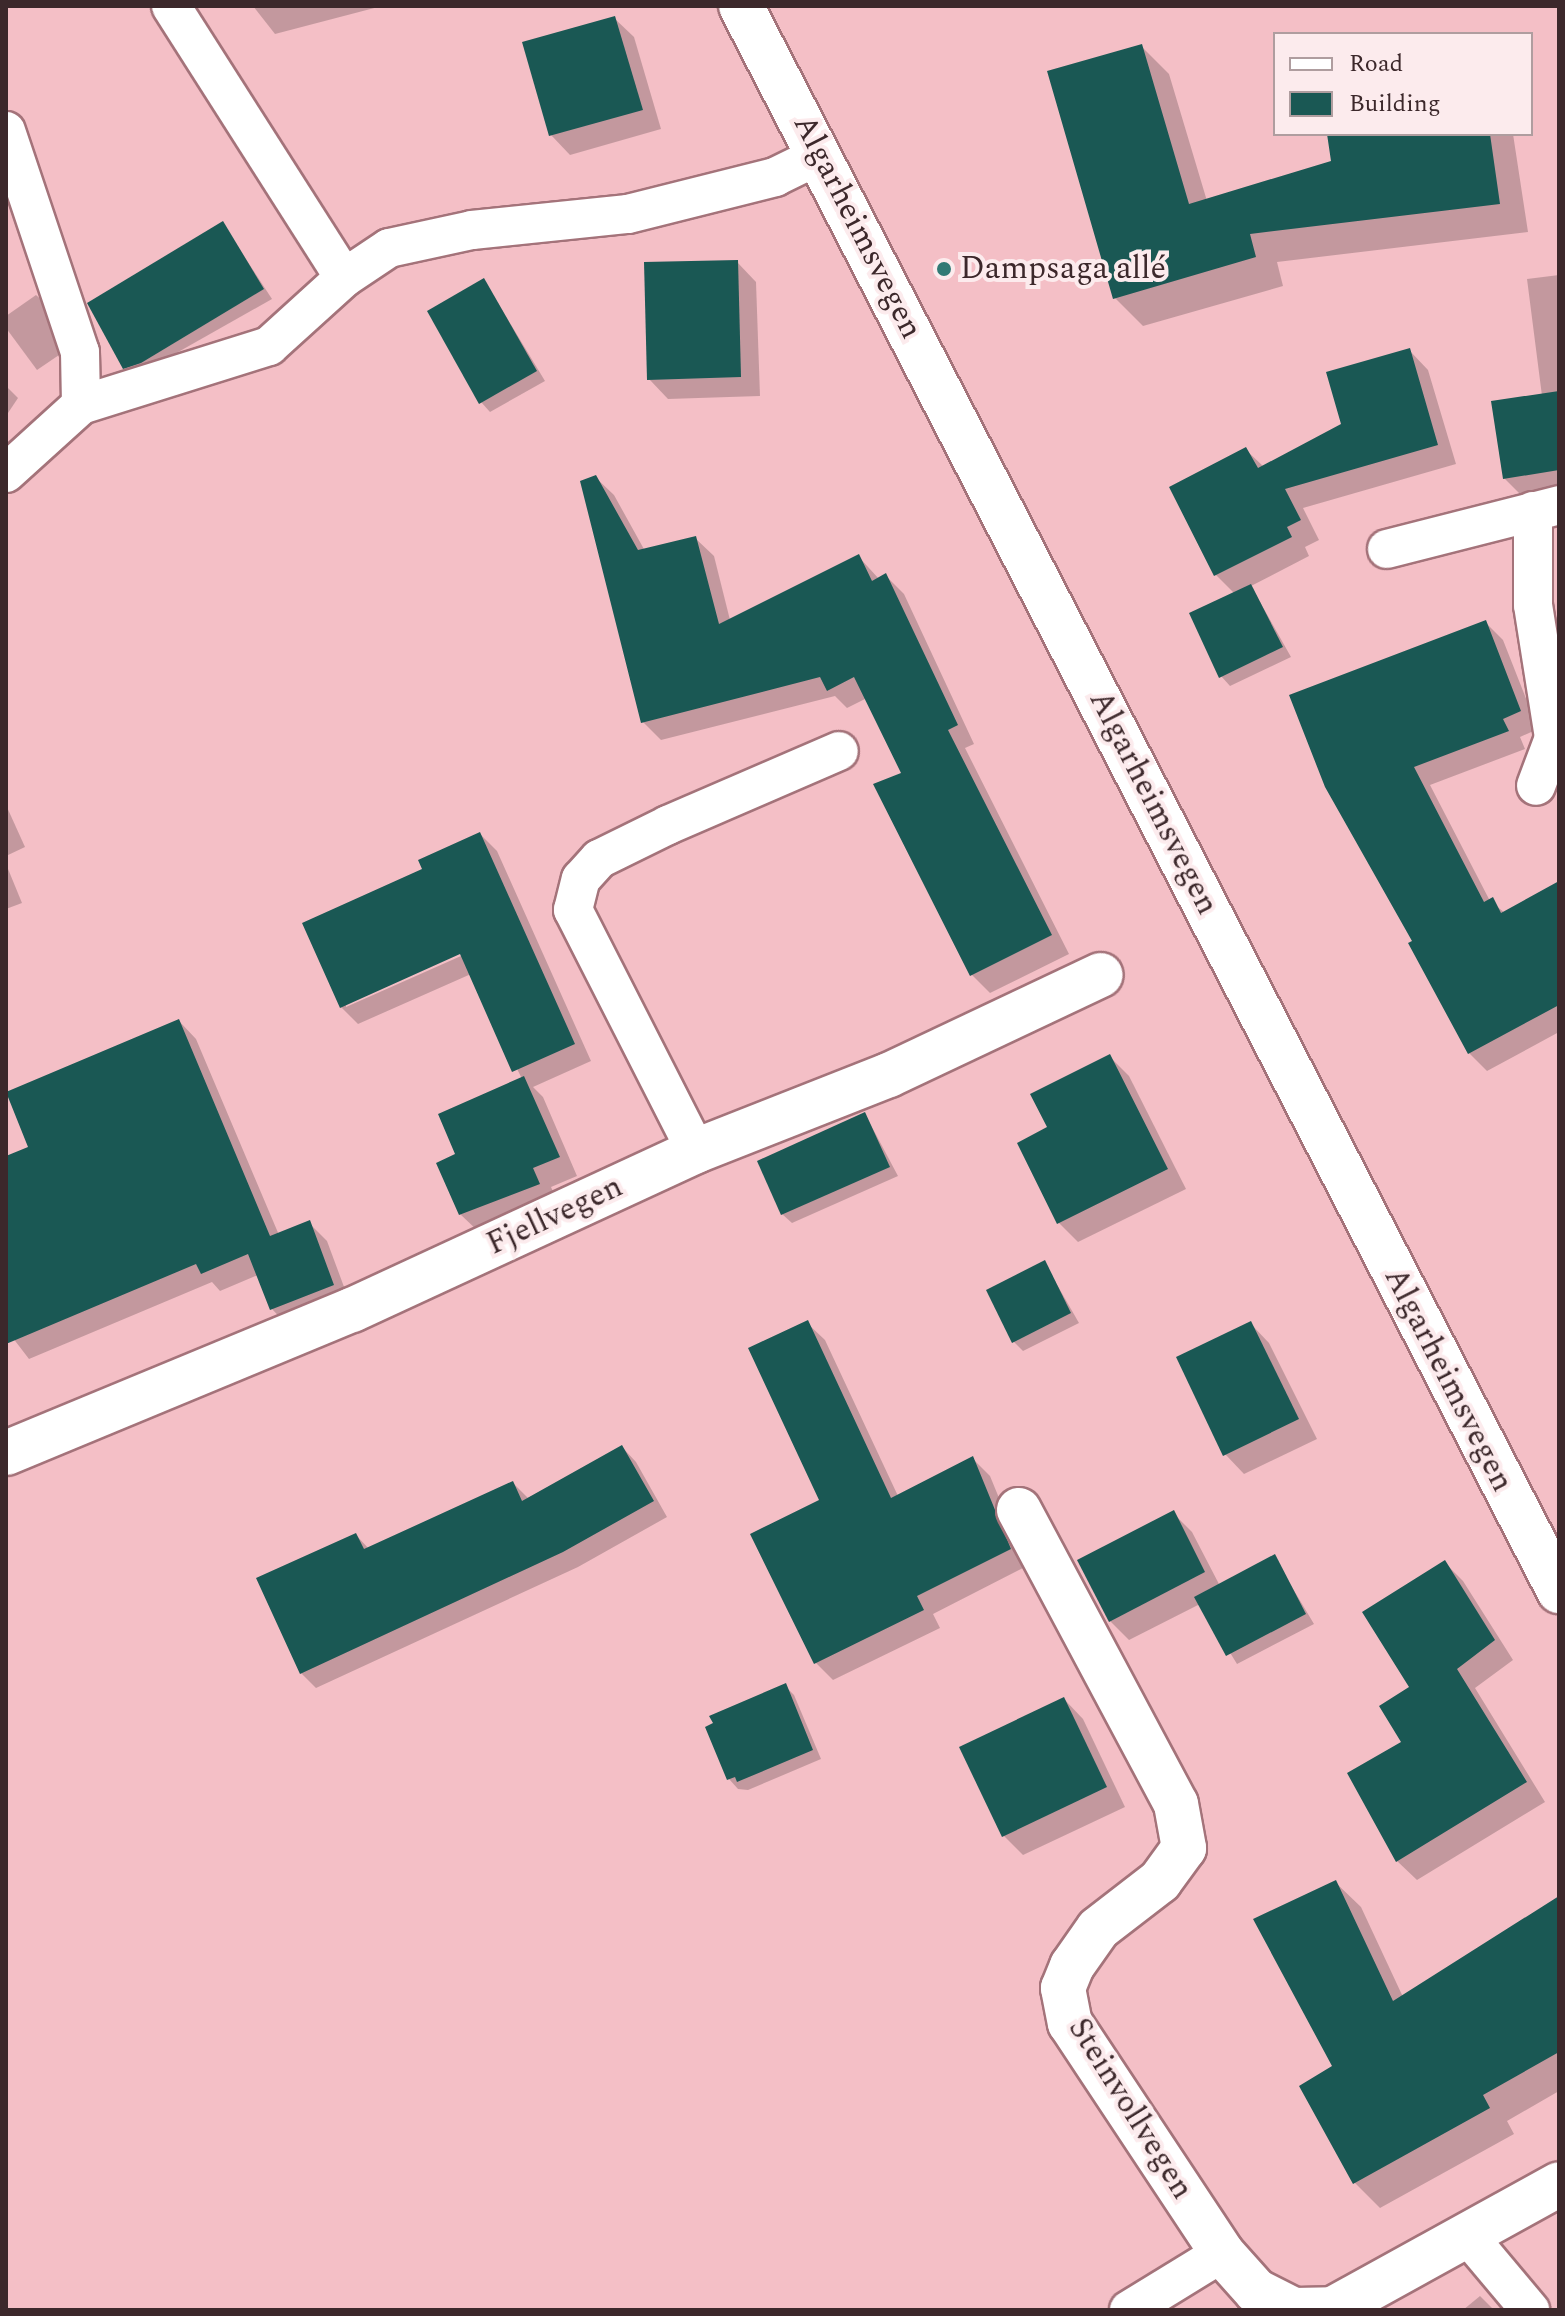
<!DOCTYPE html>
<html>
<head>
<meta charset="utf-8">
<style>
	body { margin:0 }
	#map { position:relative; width:1565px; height:2316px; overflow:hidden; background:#f4bfc6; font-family:Spectral,serif }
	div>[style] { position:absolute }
	.shadow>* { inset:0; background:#0003 }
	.building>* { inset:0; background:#1a5854 }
	.roads { filter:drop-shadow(2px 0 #a4737a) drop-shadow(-2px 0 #a4737a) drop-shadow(0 2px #a4737a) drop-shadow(0 -2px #a4737a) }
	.lane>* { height:38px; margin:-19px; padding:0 19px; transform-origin:19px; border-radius:19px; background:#fff }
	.street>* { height:44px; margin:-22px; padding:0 22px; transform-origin:22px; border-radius:22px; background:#fff }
	.primary>* { height:44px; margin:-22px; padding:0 22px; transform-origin:22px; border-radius:22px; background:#fff }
	.dots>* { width:22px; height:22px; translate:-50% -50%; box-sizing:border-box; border:4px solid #fcebed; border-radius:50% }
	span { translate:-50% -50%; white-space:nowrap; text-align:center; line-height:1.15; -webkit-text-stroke:8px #fcebed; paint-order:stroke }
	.street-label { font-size:32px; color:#3c282b }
	.poi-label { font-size:32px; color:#3c282b }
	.left { translate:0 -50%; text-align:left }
	.frame { position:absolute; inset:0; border:8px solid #3c282b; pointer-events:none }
	.legend { position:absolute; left:1273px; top:32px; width:260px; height:104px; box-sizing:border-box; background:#fcebed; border:2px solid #af9d9f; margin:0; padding:10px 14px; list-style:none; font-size:24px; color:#3c282b }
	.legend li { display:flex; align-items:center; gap:16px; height:40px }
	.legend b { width:40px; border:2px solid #af9d9f }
</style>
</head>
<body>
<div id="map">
	<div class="shadow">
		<div style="clip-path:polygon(253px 6px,382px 6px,275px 34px)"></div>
		<div style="clip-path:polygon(614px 18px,634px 37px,661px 129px,570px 155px,551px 135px)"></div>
		<div style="clip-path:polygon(1141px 46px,1169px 74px,1207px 201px,1333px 162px,1329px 134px,1513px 134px,1528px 232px,1277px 262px,1283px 286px,1143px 326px,1115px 298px)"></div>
		<div style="clip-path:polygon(223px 224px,272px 299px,134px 377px,124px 368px)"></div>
		<div style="clip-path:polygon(737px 262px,756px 282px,760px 396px,668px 399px,649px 379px)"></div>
		<div style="clip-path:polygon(1559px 275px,1559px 488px,1520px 494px,1504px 478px,1542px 396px,1527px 279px)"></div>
		<div style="clip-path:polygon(484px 280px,545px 381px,490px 412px,481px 402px)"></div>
		<div style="clip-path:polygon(36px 295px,46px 304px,62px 353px,37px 370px,6px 328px,6px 316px)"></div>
		<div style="clip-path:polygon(1409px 350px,1428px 370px,1456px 464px,1303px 508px,1319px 540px,1305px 547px,1309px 556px,1251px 586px,1291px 657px,1230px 686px,1221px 676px,1235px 594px,1215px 574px,1246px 450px,1264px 467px,1343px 425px)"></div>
		<div style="clip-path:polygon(6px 386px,18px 398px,6px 416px)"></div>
		<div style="clip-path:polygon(595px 477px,614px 495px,645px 551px,695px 538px,714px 556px,730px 620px,858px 556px,879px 579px,886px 576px,904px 594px,974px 744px,965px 748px,1069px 954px,990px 993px,972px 975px,876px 785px,904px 774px,867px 698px,847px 708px,835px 696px,661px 740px,643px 722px)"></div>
		<div style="clip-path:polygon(1485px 622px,1503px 640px,1538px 729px,1520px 737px,1525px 749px,1430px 785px,1490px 901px,1505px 913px,1559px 887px,1559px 1032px,1487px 1071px,1469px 1053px,1415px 942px,1327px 786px)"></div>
		<div style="clip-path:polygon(6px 805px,25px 847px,6px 856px)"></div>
		<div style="clip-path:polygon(evenodd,480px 834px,497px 851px,591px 1061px,533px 1087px,543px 1097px,577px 1176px,551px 1187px,558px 1203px,480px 1233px,460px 1214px,458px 1155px,522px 1079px,471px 974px,358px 1024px,341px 1007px,425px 870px,480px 834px,468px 948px,470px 952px,346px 1007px,346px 1003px,468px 948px)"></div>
		<div style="clip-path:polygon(6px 864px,22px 903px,6px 909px)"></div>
		<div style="clip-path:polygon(179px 1021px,196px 1039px,279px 1235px,309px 1223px,327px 1241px,350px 1303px,289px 1327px,272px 1309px,258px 1275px,220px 1291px,212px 1282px,29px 1359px,6px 1329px,6px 1158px,31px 1148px)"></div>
		<div style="clip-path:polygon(1109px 1056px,1129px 1076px,1186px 1189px,1078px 1242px,1059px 1223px,1050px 1128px)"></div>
		<div style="clip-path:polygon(865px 1114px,898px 1176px,792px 1223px,782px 1214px)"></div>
		<div style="clip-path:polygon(1044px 1262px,1079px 1323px,1023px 1351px,1014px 1342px)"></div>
		<div style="clip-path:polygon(807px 1323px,825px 1340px,898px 1496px,973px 1459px,990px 1476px,1027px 1566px,933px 1614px,940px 1628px,833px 1680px,815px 1662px,822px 1501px)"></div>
		<div style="clip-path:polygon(1250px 1323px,1269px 1343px,1317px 1439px,1244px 1474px,1225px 1454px)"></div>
		<div style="clip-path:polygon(622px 1447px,636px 1462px,667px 1517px,578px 1567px,316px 1688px,301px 1673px,356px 1535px,369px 1549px,513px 1483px,528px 1498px)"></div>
		<div style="clip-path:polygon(1173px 1513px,1192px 1532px,1220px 1586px,1274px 1557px,1314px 1624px,1237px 1664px,1200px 1604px,1129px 1640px,1110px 1621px)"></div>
		<div style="clip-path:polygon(1444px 1562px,1463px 1581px,1513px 1660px,1475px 1688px,1545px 1802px,1417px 1880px,1397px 1861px,1412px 1688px)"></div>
		<div style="clip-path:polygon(785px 1686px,794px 1695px,821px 1759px,748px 1790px,738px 1789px,729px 1779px)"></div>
		<div style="clip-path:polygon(1064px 1699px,1083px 1719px,1125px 1807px,1023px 1855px,1004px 1836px)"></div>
		<div style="clip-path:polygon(1335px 1882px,1361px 1907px,1403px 1997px,1559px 1923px,1559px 2091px,1507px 2121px,1514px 2134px,1380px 2208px,1355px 2183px,1335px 2067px)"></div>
		<div style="clip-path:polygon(1480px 2296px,1494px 2310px,1463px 2310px)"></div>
	</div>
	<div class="building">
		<div style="clip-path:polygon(615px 16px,643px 110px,549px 136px,522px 42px)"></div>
		<div style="clip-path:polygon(1142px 44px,1189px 204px,1331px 161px,1327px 134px,1490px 134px,1500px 204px,1250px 234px,1256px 257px,1113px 299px,1047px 71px)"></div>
		<div style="clip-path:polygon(223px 221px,264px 289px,141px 363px,123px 369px,87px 303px)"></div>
		<div style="clip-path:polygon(738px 260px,741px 377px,647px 380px,644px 262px)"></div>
		<div style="clip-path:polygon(484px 278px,537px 371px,479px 404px,427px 311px)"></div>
		<div style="clip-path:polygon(1410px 348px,1438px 445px,1285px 489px,1301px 520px,1287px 527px,1292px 537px,1214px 576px,1169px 487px,1246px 447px,1258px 468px,1341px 424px,1326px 372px)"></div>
		<div style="clip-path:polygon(1559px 391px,1559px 470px,1503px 479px,1491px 401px)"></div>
		<div style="clip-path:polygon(596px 475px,638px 550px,696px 536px,719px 624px,859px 554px,872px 581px,886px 573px,958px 725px,948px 730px,1052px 935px,970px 976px,873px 784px,901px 773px,854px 677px,827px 691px,820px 677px,641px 723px,580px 481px)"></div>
		<div style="clip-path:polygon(1251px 584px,1283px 647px,1219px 678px,1189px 613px)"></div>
		<div style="clip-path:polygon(1486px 620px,1521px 711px,1503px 719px,1509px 731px,1414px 767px,1484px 902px,1493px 897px,1501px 913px,1559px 881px,1559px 1005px,1468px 1054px,1408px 943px,1412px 941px,1325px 787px,1289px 695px)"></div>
		<div style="clip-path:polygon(480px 832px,575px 1044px,512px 1072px,460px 954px,340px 1008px,302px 923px,422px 869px,418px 860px)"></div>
		<div style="clip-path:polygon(179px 1019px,270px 1236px,310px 1220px,334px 1285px,270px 1310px,248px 1254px,201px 1274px,196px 1264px,6px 1344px,6px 1156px,28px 1147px,6px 1092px)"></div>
		<div style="clip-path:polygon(1110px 1054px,1168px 1169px,1057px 1224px,1017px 1143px,1047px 1127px,1030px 1094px)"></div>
		<div style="clip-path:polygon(524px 1076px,560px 1157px,533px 1168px,540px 1184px,459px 1215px,436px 1163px,455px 1154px,438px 1114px)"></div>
		<div style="clip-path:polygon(865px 1112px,890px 1167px,781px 1215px,757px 1161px)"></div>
		<div style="clip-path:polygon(1045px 1260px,1071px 1313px,1012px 1343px,986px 1290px)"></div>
		<div style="clip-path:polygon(808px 1320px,891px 1498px,973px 1456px,1011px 1549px,917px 1596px,924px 1610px,814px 1664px,750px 1534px,819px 1500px,748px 1348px)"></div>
		<div style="clip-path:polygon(1251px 1321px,1299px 1419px,1223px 1456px,1176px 1357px)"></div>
		<div style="clip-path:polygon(622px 1445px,654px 1501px,563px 1552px,300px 1674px,256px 1578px,356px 1533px,364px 1549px,513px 1481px,522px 1501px)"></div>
		<div style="clip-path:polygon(1174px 1510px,1205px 1572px,1109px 1622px,1077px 1560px)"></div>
		<div style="clip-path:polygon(1275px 1554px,1306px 1614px,1226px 1656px,1194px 1597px)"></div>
		<div style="clip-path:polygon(1445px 1560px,1495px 1640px,1457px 1669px,1527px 1782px,1396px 1862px,1347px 1773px,1401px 1742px,1379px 1706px,1409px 1687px,1362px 1612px)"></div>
		<div style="clip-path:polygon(786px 1683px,813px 1750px,737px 1782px,735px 1777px,727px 1780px,705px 1727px,713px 1723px,709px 1716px)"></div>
		<div style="clip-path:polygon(1064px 1697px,1107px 1787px,1002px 1837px,959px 1747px)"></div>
		<div style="clip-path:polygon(1336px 1880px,1393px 2001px,1559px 1896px,1559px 2052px,1483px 2095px,1490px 2108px,1353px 2184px,1299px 2086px,1332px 2066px,1253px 1919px)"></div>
	</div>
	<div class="roads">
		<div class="lane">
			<div style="left:171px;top:6px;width:322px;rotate:57.5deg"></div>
			<div style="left:6px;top:131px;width:233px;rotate:71.5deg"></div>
			<div style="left:80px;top:352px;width:53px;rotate:88.9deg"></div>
			<div style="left:6px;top:473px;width:101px;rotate:-42.2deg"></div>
			<div style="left:81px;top:405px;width:197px;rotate:-17.4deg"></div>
			<div style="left:269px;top:346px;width:101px;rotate:-42.2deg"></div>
			<div style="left:344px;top:278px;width:54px;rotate:-33.7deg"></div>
			<div style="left:389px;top:248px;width:85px;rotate:-12.2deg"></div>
			<div style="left:472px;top:230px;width:157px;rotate:-5.9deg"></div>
			<div style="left:628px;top:214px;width:152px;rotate:-14.1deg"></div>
			<div style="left:775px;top:177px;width:50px;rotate:-26.1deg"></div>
			<div style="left:1533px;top:511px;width:94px;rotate:90deg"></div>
			<div style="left:1533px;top:605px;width:135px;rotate:81deg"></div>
			<div style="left:1554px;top:738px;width:51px;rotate:110.6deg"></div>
			<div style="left:1387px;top:549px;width:178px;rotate:-14.3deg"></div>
			<div style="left:696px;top:1151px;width:271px;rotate:-117deg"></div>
			<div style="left:573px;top:910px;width:32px;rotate:-76deg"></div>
			<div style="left:581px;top:879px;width:27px;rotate:-48deg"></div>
			<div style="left:599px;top:859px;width:77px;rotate:-26.2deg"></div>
			<div style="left:668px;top:825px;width:186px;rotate:-23.4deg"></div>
			<div style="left:1468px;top:2236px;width:97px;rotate:50deg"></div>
			<div style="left:1129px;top:2310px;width:109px;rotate:-31.5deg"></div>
		</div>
		<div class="street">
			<div style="left:6px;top:1453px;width:374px;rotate:-22.5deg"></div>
			<div style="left:352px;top:1310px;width:379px;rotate:-24.8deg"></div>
			<div style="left:696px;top:1151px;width:207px;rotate:-21.5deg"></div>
			<div style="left:889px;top:1075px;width:234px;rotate:-25.3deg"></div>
			<div style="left:1019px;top:1510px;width:333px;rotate:61.9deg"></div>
			<div style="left:1176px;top:1804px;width:45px;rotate:79.7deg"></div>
			<div style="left:1184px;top:1848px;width:41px;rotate:126deg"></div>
			<div style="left:1160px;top:1881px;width:78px;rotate:142.3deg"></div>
			<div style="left:1098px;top:1929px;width:45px;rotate:125.1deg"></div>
			<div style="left:1072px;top:1966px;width:24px;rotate:112deg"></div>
			<div style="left:1063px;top:1988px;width:36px;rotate:79deg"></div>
			<div style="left:1070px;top:2023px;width:276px;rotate:56.5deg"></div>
			<div style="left:1222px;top:2253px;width:51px;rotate:48.2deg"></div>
			<div style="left:1256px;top:2291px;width:42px;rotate:26.6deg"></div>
			<div style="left:1294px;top:2310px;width:39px;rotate:-1deg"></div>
			<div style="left:1333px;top:2309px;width:258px;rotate:-28.9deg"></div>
		</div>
		<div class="primary">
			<div style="left:741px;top:6px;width:1784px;rotate:62.7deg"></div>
		</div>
	</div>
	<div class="dots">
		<div style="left:944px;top:269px;background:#317a75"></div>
	</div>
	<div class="street-label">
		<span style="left:857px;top:227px;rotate:63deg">Algarheimsvegen</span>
		<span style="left:1153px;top:803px;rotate:63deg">Algarheimsvegen</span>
		<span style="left:555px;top:1216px;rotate:-25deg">Fjellvegen</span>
		<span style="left:1448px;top:1380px;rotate:63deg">Algarheimsvegen</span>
		<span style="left:1130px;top:2109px;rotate:58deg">Steinvollvegen</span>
	</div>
	<div class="poi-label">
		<span class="left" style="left:960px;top:269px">Dampsaga allé</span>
	</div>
	<div class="frame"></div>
	<ul class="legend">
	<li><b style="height:10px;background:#fff"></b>Road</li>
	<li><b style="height:22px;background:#1a5854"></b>Building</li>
	</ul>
</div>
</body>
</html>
